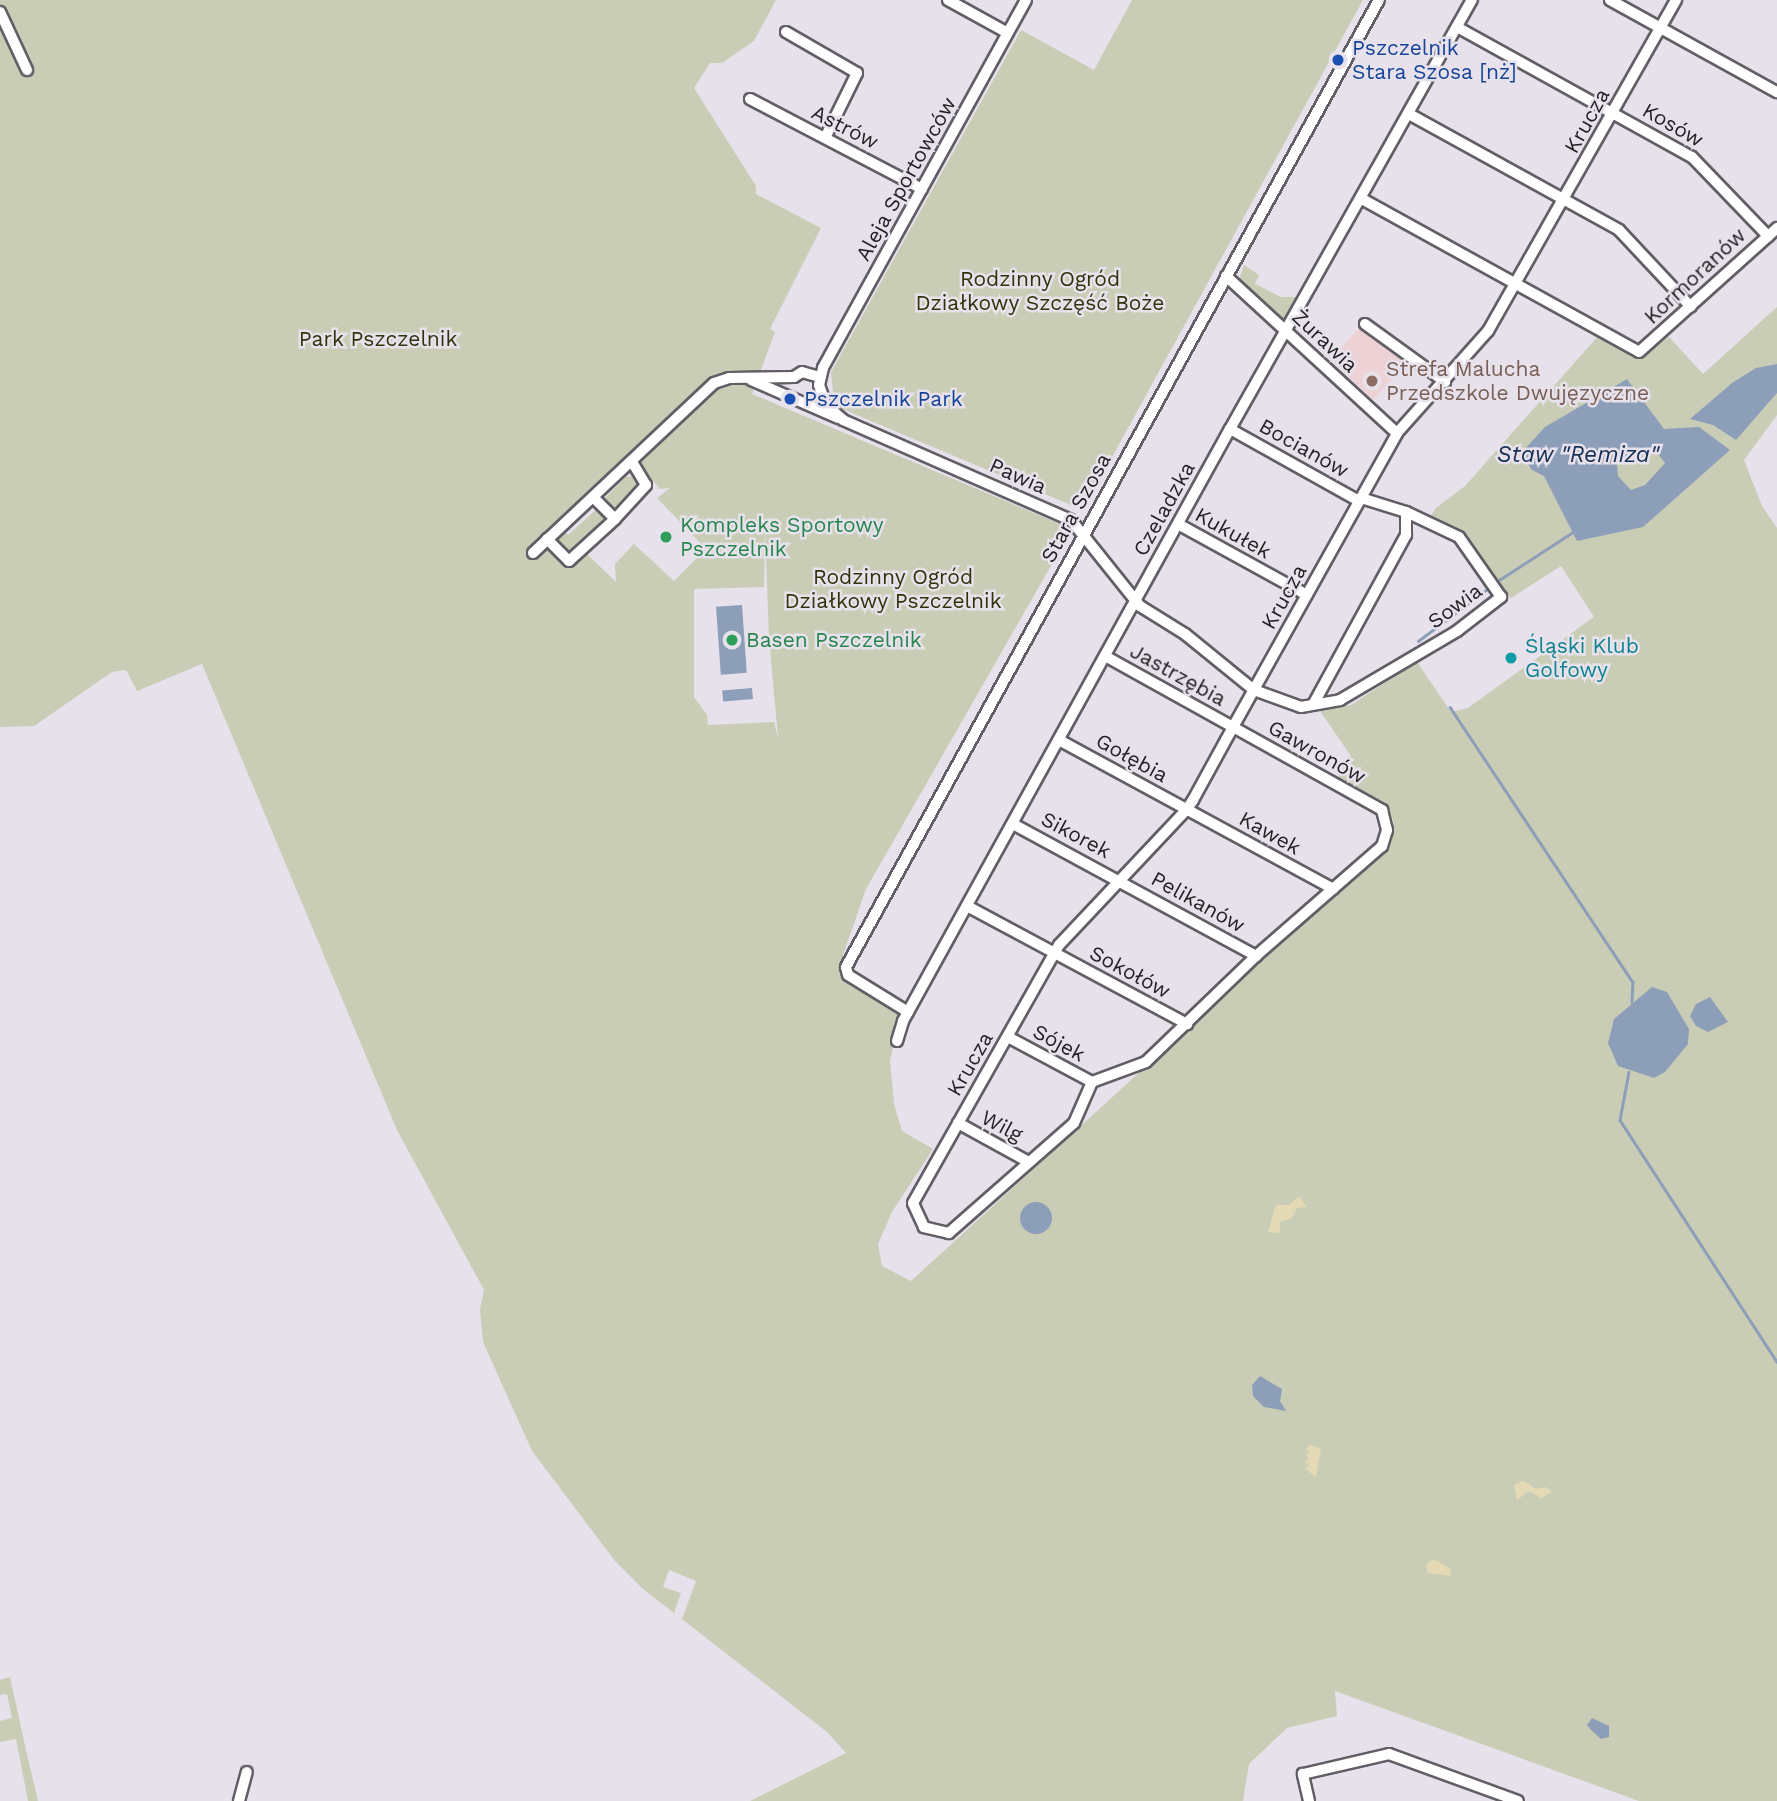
<!DOCTYPE html>
<meta charset="utf-8">
<style>
body{margin:0}
#map{position:relative;width:1777px;height:1801px;overflow:hidden;background:#e6e1ea;font-family:"Work Sans",sans-serif}
div>[style]{position:absolute}
[style*='--x']{left:calc(var(--x)*1px);top:calc(var(--y)*1px);width:calc(var(--w)*1px);rotate:calc(var(--a)*1deg)}
.education>*{inset:0;background:#ecd2d5}
.green>*{inset:0;background:#cacdb6}
.sand>*{inset:0;background:#e3dab5}
.water>*{inset:0;background:#8d9eb8;transform-origin:0 0}
.round{border-radius:50%}
.stream>*{height:2.5px;margin:-1.25px;padding:0 1.25px;transform-origin:1.25px;border-radius:1.25px;background:#8d9eb8}
.roads{filter:drop-shadow(2px 0 #635e66) drop-shadow(-2px 0 #635e66) drop-shadow(0 2px #635e66) drop-shadow(0 -2px #635e66)}
.minor>*{height:10px;margin:-5px;padding:0 5px;transform-origin:5px;border-radius:5px;background:#fff}
.dots>*{width:19px;height:19px;translate:-50% -50%;box-sizing:border-box;border:4px solid #e6e1ea;border-radius:50%}
span{translate:-50% -50%;white-space:nowrap;text-align:center;line-height:1.15;-webkit-text-stroke:5px #e6e1ea;paint-order:stroke}
.transit-label{font-size:21px;color:#164399}
.left{translate:0 -50%;text-align:left}
.street-label{font-size:21px;color:#242226}
.park-label{font-size:21px;color:#30320a}
.education-label{font-size:21px;color:#785e54}
.leisure-label{font-size:21px;color:#27864d}
.culture-label{font-size:21px;color:#0d838f}
.water-label{font-size:23px;color:#172f54;font-style:italic}
</style>
<div id="map">
<div class="education">
<i style="clip-path:polygon(1359px 328px,1408px 362px,1373px 400px,1331px 359px)"></i>
</div>
<div class="green">
<i style="clip-path:polygon(evenodd,0 0,776px 0,754px 41px,722px 63px,710px 63px,694px 88px,756px 186px,756px 194px,821px 228px,770px 329px,775px 332px,752px 394px,1072px 529px,866px 889px,844px 952px,841px 976px,901px 1011px,890px 1061px,894px 1104px,902px 1131px,933px 1149px,892px 1212px,878px 1244px,882px 1266px,911px 1281px,1385px 848px,1394px 822px,1384px 802px,1338px 777px,1351px 756px,1320px 711px,1351px 705px,1417px 662px,1451px 712px,1468px 708px,1594px 617px,1561px 566px,1511px 598px,1463px 536px,1430px 517px,1436px 508px,1465px 486px,1600px 334px,1639px 356px,1669px 337px,1703px 374px,1777px 307px,1777px 415px,1744px 460px,1762px 506px,1777px 528px,1777px 1801px,1639px 1801px,1335px 1691px,1337px 1716px,1287px 1728px,1249px 1764px,1243px 1801px,750px 1801px,846px 1753px,827px 1732px,682px 1619px,696px 1581px,669px 1570px,663px 1587px,681px 1593px,674px 1613px,642px 1588px,615px 1561px,532px 1451px,483px 1342px,480px 1309px,484px 1290px,397px 1130px,202px 664px,137px 691px,126px 670px,112px 672px,34px 726px,0 727px,0 0,633px 456px,660px 489px,670px 488px,657px 498px,706px 549px,674px 581px,634px 544px,615px 564px,616px 582px,582px 549px,608px 519px,598px 508px,568px 535px,557px 524px,633px 456px,0 0,765px 530px,769px 638px,778px 738px,774px 722px,708px 725px,707px 715px,694px 697px,694px 589px,764px 587px,765px 530px)"></i>
<i style="clip-path:polygon(1132px 0,1363px 0,1083px 510px,840px 408px,833px 393px,831px 372px,1021px 30px,1094px 70px)"></i>
<i style="clip-path:polygon(1244px 265px,1259px 275px,1255px 284px,1281px 297px,1302px 297px,1287px 321px,1282px 322px,1242px 285px,1239px 279px)"></i>
<i style="clip-path:polygon(635px 476px,640px 488px,615px 513px,604px 499px,626px 477px)"></i>
<i style="clip-path:polygon(10px 1677px,26px 1750px,38px 1801px,28px 1801px,16px 1739px,0 1742px,0 1721px,12px 1718px,7px 1694px,0 1695px,0 1680px)"></i>
</div>
<div class="sand">
<i style="clip-path:polygon(1299px 1196px,1307px 1207px,1297px 1208px,1292px 1218px,1280px 1222px,1280px 1233px,1268px 1232px,1276px 1205px,1289px 1205px)"></i>
<i style="clip-path:polygon(1310px 1445px,1321px 1449px,1316px 1477px,1304px 1468px,1310px 1466px,1304px 1462px,1309px 1459px,1305px 1454px,1310px 1453px,1306px 1449px)"></i>
<i style="clip-path:polygon(1523px 1481px,1536px 1489px,1546px 1487px,1552px 1492px,1541px 1498px,1529px 1491px,1517px 1500px,1514px 1485px)"></i>
<i style="clip-path:polygon(1433px 1559px,1450px 1568px,1451px 1576px,1428px 1573px,1426px 1565px)"></i>
</div>
<div class="water">
<i style="clip-path:polygon(1777px 364px,1777px 393px,1736px 440px,1713px 425px,1690px 419px,1732px 383px,1756px 368px)"></i>
<i style="clip-path:polygon(evenodd,1627px 379px,1664px 429px,1699px 427px,1730px 450px,1643px 527px,1577px 541px,1544px 476px,1532px 470px,1521px 453px,1545px 427px,1627px 379px,1635px 452px,1657px 453px,1665px 463px,1645px 485px,1631px 490px,1618px 476px,1617px 464px,1635px 452px)"></i>
<i style="left:742px;top:605px;width:68px;height:26px;rotate:86deg"></i>
<i style="left:752px;top:688px;width:11px;height:30px;rotate:85deg"></i>
<i style="clip-path:polygon(1652px 987px,1667px 992px,1689px 1029px,1688px 1044px,1665px 1072px,1654px 1078px,1618px 1066px,1608px 1043px,1614px 1019px)"></i>
<i style="clip-path:polygon(1710px 997px,1728px 1022px,1708px 1032px,1696px 1026px,1690px 1016px,1696px 1004px)"></i>
<i class="round" style="left:1020px;top:1202px;width:32px;height:32px"></i>
<i style="clip-path:polygon(1260px 1376px,1282px 1389px,1280px 1401px,1286px 1411px,1264px 1407px,1253px 1396px,1252px 1385px)"></i>
<i style="clip-path:polygon(1592px 1718px,1609px 1726px,1609px 1737px,1601px 1739px,1591px 1730px,1587px 1725px)"></i>
</div>
<div class="stream">
<i style="--x:1499;--y:580;--w:88;--a:-33"></i>
<i style="--x:1418;--y:641;--w:85;--a:-36.9"></i>
<i style="--x:1450;--y:707;--w:330;--a:56.4"></i>
<i style="--x:1633;--y:982;--w:20;--a:93"></i>
<i style="--x:1629;--y:1072;--w:49;--a:100.6"></i>
<i style="--x:1620;--y:1120;--w:288;--a:57"></i>
</div>
<div class="roads">
<div class="minor">
<i style="--x:948;--y:0;--w:68;--a:28.8"></i>
<i style="--x:1026;--y:0;--w:420;--a:118.9"></i>
<i style="--x:823;--y:368;--w:17;--a:103"></i>
<i style="--x:819;--y:385;--w:21;--a:71"></i>
<i style="--x:826;--y:405;--w:23;--a:41"></i>
<i style="--x:843;--y:420;--w:249;--a:23.7"></i>
<i style="--x:1071;--y:520;--w:110;--a:51.3"></i>
<i style="--x:1140;--y:606;--w:53;--a:31.9"></i>
<i style="--x:1185;--y:634;--w:89;--a:39.1"></i>
<i style="--x:1254;--y:690;--w:50;--a:19.9"></i>
<i style="--x:1301;--y:707;--w:40;--a:-10"></i>
<i style="--x:1340;--y:700;--w:136;--a:-30.5"></i>
<i style="--x:1457;--y:631;--w:56;--a:-37.7"></i>
<i style="--x:1501;--y:597;--w:73;--a:-125"></i>
<i style="--x:1459;--y:537;--w:59;--a:-154.7"></i>
<i style="--x:1610;--y:0;--w:191;--a:28.9"></i>
<i style="--x:0;--y:12;--w:64;--a:65"></i>
<i style="--x:1457;--y:27;--w:269;--a:29"></i>
<i style="--x:1692;--y:157;--w:110;--a:46.1"></i>
<i style="--x:786;--y:32;--w:82;--a:30"></i>
<i style="--x:857;--y:73;--w:70;--a:116.2"></i>
<i style="--x:750;--y:99;--w:194;--a:27.6"></i>
<i style="--x:1409;--y:114;--w:240;--a:28.9"></i>
<i style="--x:1619;--y:230;--w:105;--a:46.9"></i>
<i style="--x:1362;--y:199;--w:316;--a:28.9"></i>
<i style="--x:1639;--y:352;--w:186;--a:-41.9"></i>
<i style="--x:1226;--y:276;--w:232;--a:42.6"></i>
<i style="--x:1365;--y:324;--w:99;--a:35.9"></i>
<i style="--x:751;--y:380;--w:95;--a:23.6"></i>
<i style="--x:1230;--y:429;--w:148;--a:29.2"></i>
<i style="--x:595;--y:499;--w:28;--a:45"></i>
<i style="--x:615;--y:519;--w:46;--a:-47.6"></i>
<i style="--x:646;--y:485;--w:26;--a:-121"></i>
<i style="--x:1178;--y:524;--w:147;--a:28.8"></i>
<i style="--x:547;--y:539;--w:31;--a:45"></i>
<i style="--x:569;--y:561;--w:62;--a:-42.4"></i>
<i style="--x:533;--y:553;--w:248;--a:-43.2"></i>
<i style="--x:714;--y:383;--w:16;--a:-18"></i>
<i style="--x:729;--y:378;--w:65;--a:-0.9"></i>
<i style="--x:794;--y:377;--w:9;--a:-32"></i>
<i style="--x:802;--y:372;--w:19;--a:16"></i>
<i style="--x:1105;--y:656;--w:146;--a:29"></i>
<i style="--x:1233;--y:727;--w:171;--a:29.1"></i>
<i style="--x:1382;--y:810;--w:21;--a:76"></i>
<i style="--x:1387;--y:830;--w:17;--a:107"></i>
<i style="--x:1382;--y:846;--w:167;--a:138.9"></i>
<i style="--x:1256;--y:956;--w:153;--a:136.1"></i>
<i style="--x:1146;--y:1062;--w:58;--a:159.7"></i>
<i style="--x:1092;--y:1082;--w:45;--a:113.7"></i>
<i style="--x:1074;--y:1123;--w:167;--a:138.7"></i>
<i style="--x:949;--y:1233;--w:26;--a:-167"></i>
<i style="--x:924;--y:1227;--w:26;--a:-115"></i>
<i style="--x:913;--y:1203;--w:296;--a:-60.5"></i>
<i style="--x:1059;--y:945;--w:187;--a:-46.7"></i>
<i style="--x:1187;--y:809;--w:11;--a:-56"></i>
<i style="--x:1193;--y:800;--w:83;--a:-61.3"></i>
<i style="--x:1233;--y:727;--w:337;--a:-60.8"></i>
<i style="--x:1397;--y:433;--w:137;--a:-48.3"></i>
<i style="--x:1488;--y:331;--w:381;--a:-60.4"></i>
<i style="--x:1314;--y:703;--w:192;--a:-61.3"></i>
<i style="--x:1406;--y:535;--w:23;--a:-90"></i>
<i style="--x:1406;--y:512;--w:47;--a:-162.7"></i>
<i style="--x:1059;--y:740;--w:312;--a:28.5"></i>
<i style="--x:1013;--y:824;--w:277;--a:28.5"></i>
<i style="--x:967;--y:906;--w:250;--a:28.2"></i>
<i style="--x:908;--y:1012;--w:70;--a:-148.3"></i>
<i style="--x:848;--y:975;--w:8;--a:-104"></i>
<i style="--x:846;--y:967;--w:1104;--a:-61.14"></i>
<i style="--x:1008;--y:1037;--w:95;--a:28.2"></i>
<i style="--x:897;--y:1041;--w:21;--a:-73"></i>
<i style="--x:903;--y:1021;--w:676;--a:-61.09"></i>
<i style="--x:1230;--y:429;--w:493;--a:-60.6"></i>
<i style="--x:958;--y:1123;--w:81;--a:28.8"></i>
<i style="--x:239;--y:1801;--w:30;--a:-75"></i>
<i style="--x:1309;--y:1801;--w:28;--a:-103"></i>
<i style="--x:1303;--y:1774;--w:88;--a:-13.1"></i>
<i style="--x:1389;--y:1754;--w:137;--a:20"></i>
</div>
</div>
<div class="dots">
<i style="left:1338px;top:60px;background:#1a4fb4"></i>
<i style="left:1372px;top:381px;background:#8d6e63"></i>
<i style="left:790px;top:399px;background:#1a4fb4"></i>
<i style="left:666px;top:537px;background:#2e9e5b"></i>
<i style="left:732px;top:640px;background:#2e9e5b"></i>
<i style="left:1511px;top:658px;background:#0f9aa8"></i>
</div>
<div class="transit-label">
<span class="left" style="left:1352px;top:60px">Pszczelnik<br>Stara Szosa [nż]</span>
<span class="left" style="left:804px;top:399px">Pszczelnik Park</span>
</div>
<div class="street-label">
<span style="left:1587px;top:121px;rotate:-61deg">Krucza</span>
<span style="left:1673px;top:125px;rotate:30deg">Kosów</span>
<span style="left:845px;top:127px;rotate:27deg">Astrów</span>
<span style="left:906px;top:179px;rotate:-61deg">Aleja Sportowców</span>
<span style="left:1695px;top:276px;rotate:-43deg">Kormoranów</span>
<span style="left:1325px;top:341px;rotate:43deg">Żurawia</span>
<span style="left:1304px;top:448px;rotate:29deg">Bocianów</span>
<span style="left:1018px;top:476px;rotate:24deg">Pawia</span>
<span style="left:1076px;top:508px;rotate:-61deg">Stara Szosa</span>
<span style="left:1164px;top:509px;rotate:-61deg">Czeladzka</span>
<span style="left:1233px;top:533px;rotate:29deg">Kukułek</span>
<span style="left:1284px;top:597px;rotate:-61deg">Krucza</span>
<span style="left:1455px;top:606px;rotate:-36deg">Sowia</span>
<span style="left:1178px;top:675px;rotate:29deg">Jastrzębia</span>
<span style="left:1317px;top:752px;rotate:29deg">Gawronów</span>
<span style="left:1132px;top:758px;rotate:29deg">Gołębia</span>
<span style="left:1270px;top:833px;rotate:29deg">Kawek</span>
<span style="left:1076px;top:835px;rotate:28deg">Sikorek</span>
<span style="left:1198px;top:902px;rotate:29deg">Pelikanów</span>
<span style="left:1130px;top:972px;rotate:28deg">Sokołów</span>
<span style="left:1059px;top:1043px;rotate:28deg">Sójek</span>
<span style="left:970px;top:1064px;rotate:-60deg">Krucza</span>
<span style="left:1002px;top:1126px;rotate:28deg">Wilg</span>
</div>
<div class="park-label">
<span style="left:1040px;top:291px">Rodzinny Ogród<br>Działkowy Szczęść Boże</span>
<span style="left:378px;top:339px">Park Pszczelnik</span>
<span style="left:893px;top:589px">Rodzinny Ogród<br>Działkowy Pszczelnik</span>
</div>
<div class="education-label">
<span class="left" style="left:1386px;top:381px">Strefa Malucha<br>Przedszkole Dwujęzyczne</span>
</div>
<div class="leisure-label">
<span class="left" style="left:680px;top:537px">Kompleks Sportowy<br>Pszczelnik</span>
<span class="left" style="left:746px;top:640px">Basen Pszczelnik</span>
</div>
<div class="culture-label">
<span class="left" style="left:1525px;top:658px">Śląski Klub<br>Golfowy</span>
</div>
<div class="water-label">
<span style="left:1578px;top:455px">Staw "Remiza"</span>
</div>
</div>
